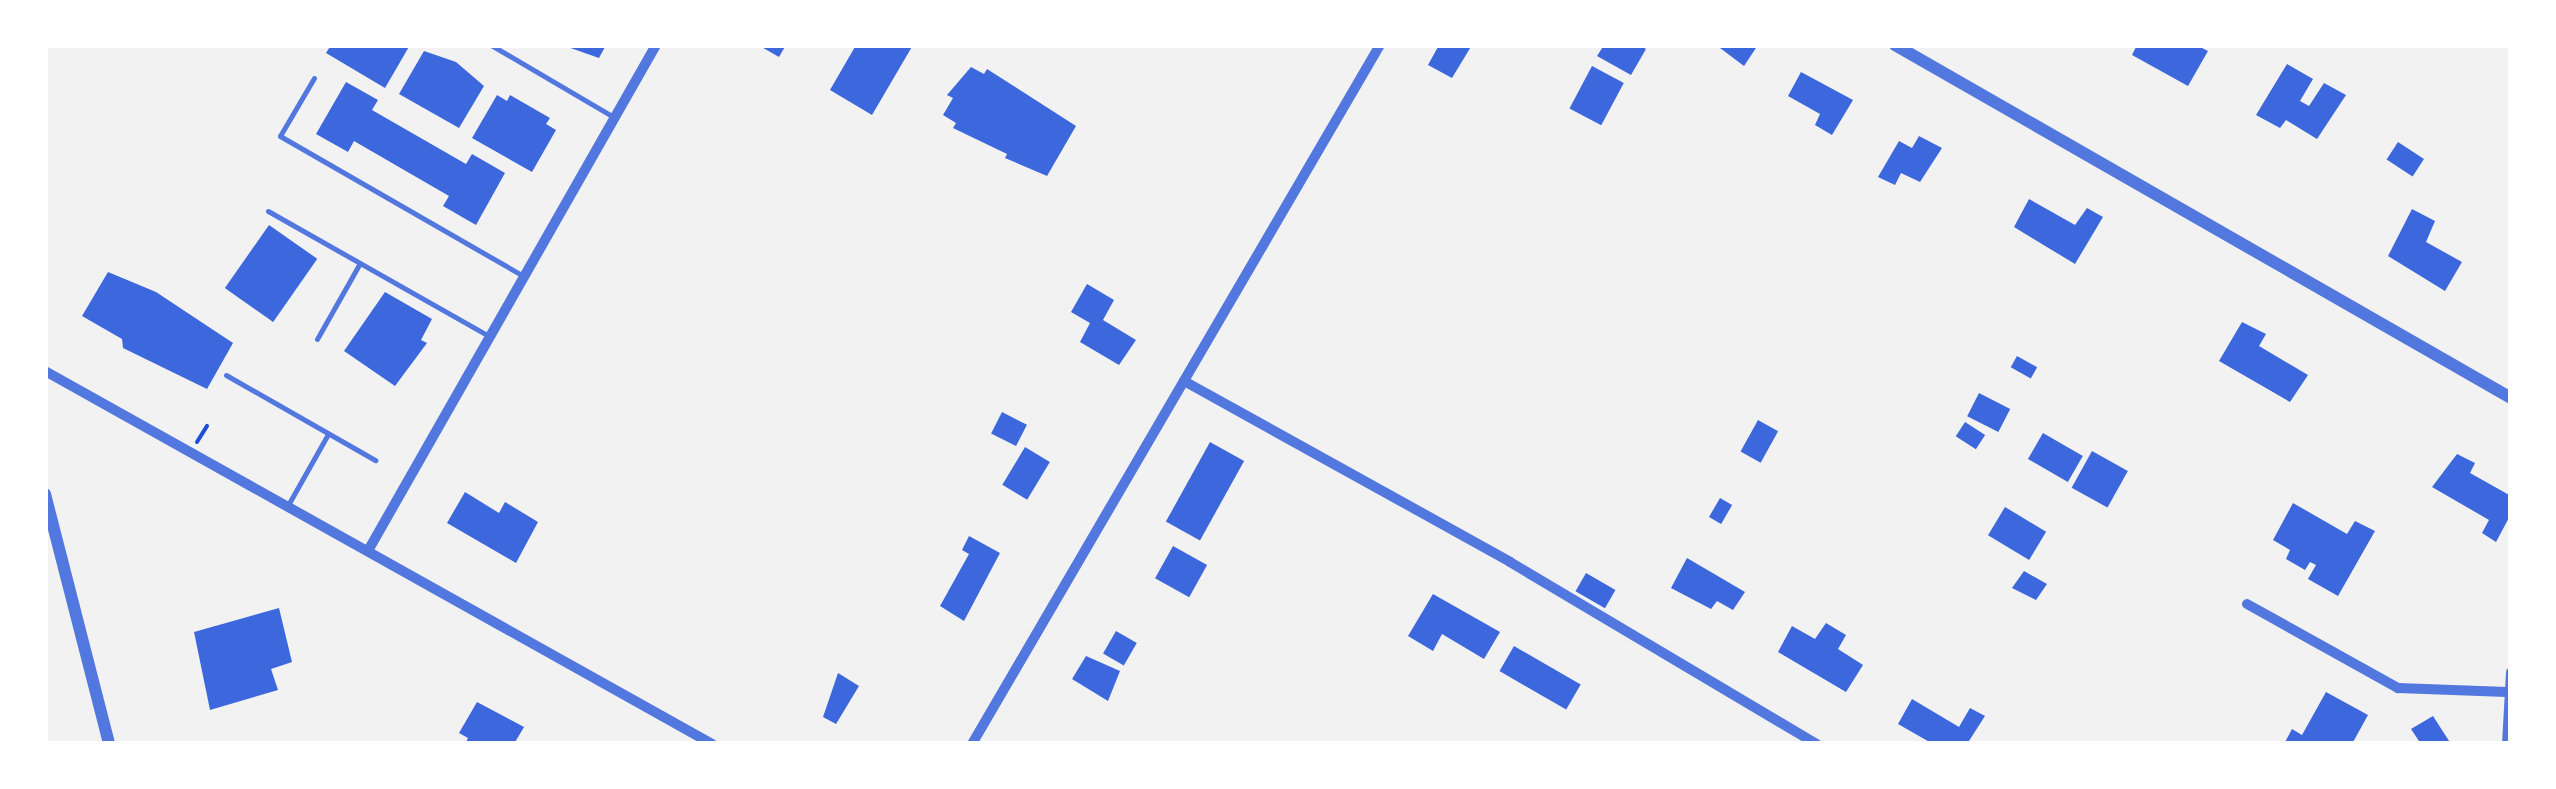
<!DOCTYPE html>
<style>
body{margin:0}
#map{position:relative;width:2556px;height:789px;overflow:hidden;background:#f2f2f2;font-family:Helvetica,sans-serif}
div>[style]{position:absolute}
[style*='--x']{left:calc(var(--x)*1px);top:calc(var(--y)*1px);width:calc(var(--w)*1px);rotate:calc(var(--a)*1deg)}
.building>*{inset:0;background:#3d67dc;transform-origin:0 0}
.path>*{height:4px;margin:-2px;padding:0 2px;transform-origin:2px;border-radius:2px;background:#1d4ed8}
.service>*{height:5px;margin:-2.5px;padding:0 2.5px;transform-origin:2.5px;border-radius:2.5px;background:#5277de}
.minor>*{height:10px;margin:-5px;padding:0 5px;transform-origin:5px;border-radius:5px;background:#5277de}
.tertiary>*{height:12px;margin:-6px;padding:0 6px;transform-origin:6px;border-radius:6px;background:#5277de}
span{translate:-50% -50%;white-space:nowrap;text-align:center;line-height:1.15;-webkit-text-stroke:10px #fff;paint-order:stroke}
.frame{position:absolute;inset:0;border:48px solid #fff;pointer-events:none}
</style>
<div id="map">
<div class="building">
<i style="clip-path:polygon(331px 45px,410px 45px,385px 88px,326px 53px)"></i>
<i style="clip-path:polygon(562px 45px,606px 45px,599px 58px)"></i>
<i style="clip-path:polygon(758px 45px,786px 45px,779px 57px)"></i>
<i style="clip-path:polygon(856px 45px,913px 45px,872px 115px,830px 90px)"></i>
<i style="clip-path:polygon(1439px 45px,1472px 45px,1452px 78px,1428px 65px)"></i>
<i style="clip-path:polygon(1604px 45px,1639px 45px,1646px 49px,1631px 75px,1597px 56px)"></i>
<i style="clip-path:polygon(1716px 45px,1758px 45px,1744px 66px)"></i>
<i style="clip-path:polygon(2137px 45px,2196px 45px,2208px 51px,2188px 86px,2132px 55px)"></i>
<i style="clip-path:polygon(424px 51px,456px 62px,484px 86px,459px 128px,399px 94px)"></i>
<i style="clip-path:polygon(2287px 64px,2313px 79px,2300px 101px,2309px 106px,2324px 83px,2346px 95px,2317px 139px,2286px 120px,2280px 128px,2256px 115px)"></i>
<i style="left:1592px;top:66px;width:36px;height:48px;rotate:28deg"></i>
<i style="clip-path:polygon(971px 67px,984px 74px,987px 69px,1076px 126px,1047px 176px,1005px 158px,1007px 154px,953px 128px,956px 123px,943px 115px,953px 98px,947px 95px)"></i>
<i style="clip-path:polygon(1801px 72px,1853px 100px,1832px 135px,1815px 125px,1820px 114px,1788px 96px)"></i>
<i style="clip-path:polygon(346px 82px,378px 100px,372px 110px,466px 164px,472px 154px,505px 173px,476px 225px,443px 206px,449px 196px,354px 141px,348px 152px,316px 134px)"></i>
<i style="clip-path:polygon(497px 95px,507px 101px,510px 95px,550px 118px,546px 124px,556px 130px,532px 172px,472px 138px)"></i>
<i style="clip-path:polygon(1919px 136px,1942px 148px,1920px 182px,1901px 173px,1895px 185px,1878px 177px,1899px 141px,1912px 148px)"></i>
<i style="left:2398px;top:142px;width:31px;height:21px;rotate:33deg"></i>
<i style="clip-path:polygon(2029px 199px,2075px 225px,2087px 208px,2103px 217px,2075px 264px,2014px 227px)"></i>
<i style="clip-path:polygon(2412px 209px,2435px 221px,2426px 242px,2462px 262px,2445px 291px,2388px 256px)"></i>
<i style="left:269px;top:225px;width:59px;height:77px;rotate:35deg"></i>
<i style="clip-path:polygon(108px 272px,156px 292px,233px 343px,207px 389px,123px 348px,122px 339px,82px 316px)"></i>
<i style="clip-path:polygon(1087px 284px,1114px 300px,1103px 320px,1136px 340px,1119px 365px,1080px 342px,1090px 323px,1071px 312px)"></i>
<i style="clip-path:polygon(385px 292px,432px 319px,421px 340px,427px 343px,395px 386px,344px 351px)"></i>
<i style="clip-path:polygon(2242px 322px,2266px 334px,2259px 346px,2308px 375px,2290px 402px,2219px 361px)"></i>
<i style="left:2017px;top:356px;width:23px;height:13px;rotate:29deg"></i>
<i style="left:1979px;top:393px;width:35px;height:26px;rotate:27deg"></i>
<i style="left:1002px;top:412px;width:28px;height:24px;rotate:27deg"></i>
<i style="left:1758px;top:420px;width:23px;height:36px;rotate:29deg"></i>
<i style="left:1965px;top:422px;width:24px;height:17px;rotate:33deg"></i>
<i style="left:2043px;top:433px;width:46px;height:30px;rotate:30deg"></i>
<i style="left:1210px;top:442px;width:39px;height:91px;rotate:29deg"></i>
<i style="left:1025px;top:447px;width:29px;height:44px;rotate:31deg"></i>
<i style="left:2092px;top:451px;width:41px;height:42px;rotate:29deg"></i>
<i style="clip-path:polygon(2457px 454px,2475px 463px,2470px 473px,2511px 496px,2511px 514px,2496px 542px,2482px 533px,2489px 520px,2432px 487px)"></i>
<i style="clip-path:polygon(465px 492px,499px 513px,505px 502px,538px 522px,516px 563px,447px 523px)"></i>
<i style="left:1720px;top:498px;width:14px;height:22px;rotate:30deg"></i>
<i style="clip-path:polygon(2293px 503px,2347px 534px,2355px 521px,2375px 531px,2338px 596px,2308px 579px,2316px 565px,2310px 562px,2305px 570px,2286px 559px,2290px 550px,2273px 540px)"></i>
<i style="left:2005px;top:507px;width:48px;height:33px;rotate:31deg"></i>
<i style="clip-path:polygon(969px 536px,1000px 553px,964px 621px,940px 606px,969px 554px,962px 550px)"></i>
<i style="left:1173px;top:546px;width:39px;height:37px;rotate:29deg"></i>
<i style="clip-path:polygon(1687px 558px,1745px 592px,1733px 610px,1717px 601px,1711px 609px,1671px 588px)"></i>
<i style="clip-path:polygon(2024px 571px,2047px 584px,2036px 600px,2012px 588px)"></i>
<i style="left:1586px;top:573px;width:34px;height:21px;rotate:30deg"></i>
<i style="clip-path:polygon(1433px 594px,1500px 632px,1484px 659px,1442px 634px,1433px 651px,1408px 636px)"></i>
<i style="clip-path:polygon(279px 608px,292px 662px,271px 669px,278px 690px,210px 710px,194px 632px)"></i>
<i style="clip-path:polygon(1826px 623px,1846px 635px,1838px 649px,1863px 665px,1846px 692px,1778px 652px,1792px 626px,1815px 639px)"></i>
<i style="left:1116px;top:631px;width:24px;height:26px;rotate:30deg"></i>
<i style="left:1514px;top:646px;width:77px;height:29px;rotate:30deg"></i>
<i style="clip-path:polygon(1086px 656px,1120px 671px,1108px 701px,1072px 679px)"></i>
<i style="clip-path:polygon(838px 673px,859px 686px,836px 724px,823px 717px)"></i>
<i style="clip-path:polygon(2326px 692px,2368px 715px,2352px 744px,2284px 744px,2292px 729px,2302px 735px)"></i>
<i style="clip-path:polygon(1912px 699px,1959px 727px,1970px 708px,1985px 716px,1967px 744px,1933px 744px,1898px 724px)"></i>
<i style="clip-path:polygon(477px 702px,524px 727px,514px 744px,465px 744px,468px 738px,459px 733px)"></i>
<i style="clip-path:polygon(2433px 716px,2451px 744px,2421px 744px,2411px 729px)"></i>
</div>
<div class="path">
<i style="--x:197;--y:442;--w:19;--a:-58"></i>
</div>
<div class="service">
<i style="--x:491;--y:45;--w:140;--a:30.4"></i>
<i style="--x:314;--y:78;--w:67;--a:120.4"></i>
<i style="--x:280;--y:136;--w:280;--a:29.9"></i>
<i style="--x:268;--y:211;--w:254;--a:29.5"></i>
<i style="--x:317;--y:339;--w:87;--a:-60.5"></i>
<i style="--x:226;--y:375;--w:172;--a:29.7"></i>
<i style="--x:288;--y:505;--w:81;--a:-60.6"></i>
</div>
<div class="minor">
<i style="--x:45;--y:371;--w:764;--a:29.21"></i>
<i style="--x:1184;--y:381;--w:373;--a:29"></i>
<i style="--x:1510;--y:562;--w:357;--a:30.7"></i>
<i style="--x:369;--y:549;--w:580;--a:-60.34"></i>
<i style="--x:2247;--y:604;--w:173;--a:29.1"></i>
<i style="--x:2398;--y:688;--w:109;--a:2.1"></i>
<i style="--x:972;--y:744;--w:809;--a:-59.73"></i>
<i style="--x:2507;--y:744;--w:72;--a:-86.8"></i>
</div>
<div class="tertiary">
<i style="--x:1895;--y:45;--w:710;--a:29.81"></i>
<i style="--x:45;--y:494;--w:258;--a:75.6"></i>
</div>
<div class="frame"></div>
</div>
